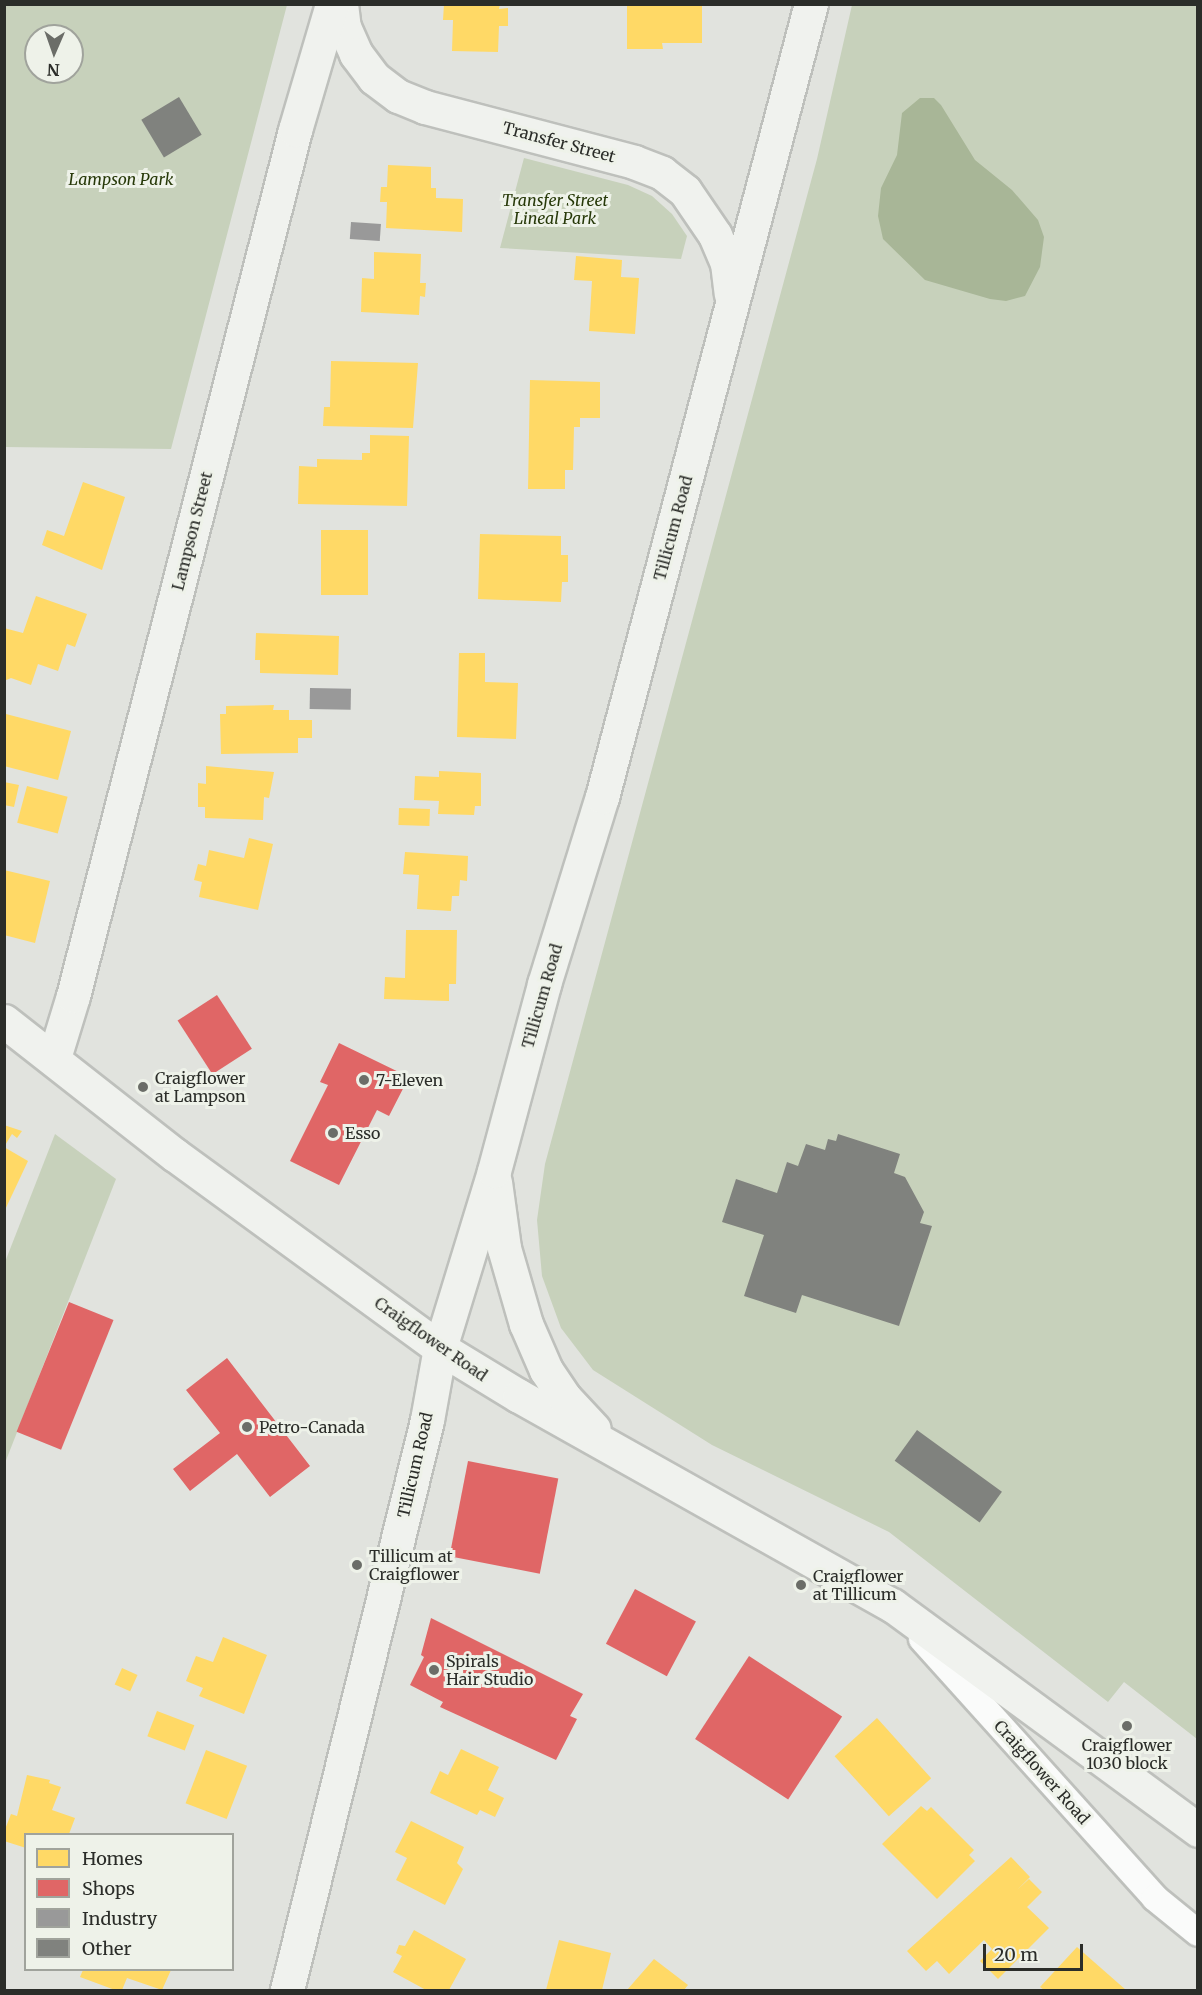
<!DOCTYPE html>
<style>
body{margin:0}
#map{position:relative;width:1202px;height:1995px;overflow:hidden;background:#e1e3de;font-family:Merriweather,serif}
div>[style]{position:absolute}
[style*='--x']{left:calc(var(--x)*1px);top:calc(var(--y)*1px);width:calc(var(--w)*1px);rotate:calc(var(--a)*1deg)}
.green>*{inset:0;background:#c7d1bb}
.water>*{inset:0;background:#a8b697}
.homes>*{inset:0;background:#ffd966;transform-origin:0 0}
.shops>*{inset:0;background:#e06666;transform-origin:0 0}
.industry>*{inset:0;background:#999;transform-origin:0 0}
.building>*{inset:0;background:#80827e;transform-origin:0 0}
.roads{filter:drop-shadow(2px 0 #bec0bc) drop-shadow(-2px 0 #bec0bc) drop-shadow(0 2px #bec0bc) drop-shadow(0 -2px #bec0bc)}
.street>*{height:26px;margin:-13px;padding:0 13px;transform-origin:13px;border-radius:13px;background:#fafbfa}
.secondary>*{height:33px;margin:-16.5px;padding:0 16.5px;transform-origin:16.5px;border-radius:16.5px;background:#f0f2ee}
.dots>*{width:16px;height:16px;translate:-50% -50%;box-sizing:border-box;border:3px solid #eef2e9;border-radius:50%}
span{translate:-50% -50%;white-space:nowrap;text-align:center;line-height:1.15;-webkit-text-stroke:6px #eef2e9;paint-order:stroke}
.street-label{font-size:16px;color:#2b2d29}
.park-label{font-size:16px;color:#273909;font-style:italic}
.poi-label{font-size:16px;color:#2b2d29}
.left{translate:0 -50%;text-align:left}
.frame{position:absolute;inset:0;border:6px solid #2b2d29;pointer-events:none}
.legend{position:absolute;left:24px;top:1833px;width:210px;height:138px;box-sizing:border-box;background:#eef2e9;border:2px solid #a0a39c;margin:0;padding:8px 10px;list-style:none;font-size:18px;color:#2b2d29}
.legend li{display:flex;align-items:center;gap:12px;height:30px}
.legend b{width:30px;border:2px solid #a0a39c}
.north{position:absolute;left:24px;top:24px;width:60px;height:60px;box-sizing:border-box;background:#eef2e9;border:2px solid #a0a39c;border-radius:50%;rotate:182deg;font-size:16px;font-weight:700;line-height:24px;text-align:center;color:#2b2d29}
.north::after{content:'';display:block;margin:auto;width:21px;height:27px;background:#6b6d68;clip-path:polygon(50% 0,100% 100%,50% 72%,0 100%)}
.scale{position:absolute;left:983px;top:1944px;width:100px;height:27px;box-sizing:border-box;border:3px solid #2b2d29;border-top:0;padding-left:8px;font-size:18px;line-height:21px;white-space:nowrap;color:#2b2d29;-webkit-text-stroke:4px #eef2e9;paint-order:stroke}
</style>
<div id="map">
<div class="green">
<i style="clip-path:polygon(evenodd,5px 5px,287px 5px,171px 449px,5px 447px,5px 5px,36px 36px,72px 36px,72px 72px,36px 72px,36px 36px)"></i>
<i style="clip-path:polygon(852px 5px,1197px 5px,1197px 1739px,1124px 1682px,1108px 1702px,889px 1532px,712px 1445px,593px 1370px,561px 1328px,542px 1276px,537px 1220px,545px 1164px,817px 159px)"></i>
<i style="clip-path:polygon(524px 158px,628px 185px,652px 196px,672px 214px,687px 236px,681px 259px,500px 248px)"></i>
<i style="clip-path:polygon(55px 1134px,116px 1179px,5px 1463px,5px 1262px)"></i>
</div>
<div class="water">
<i style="clip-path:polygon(920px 98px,934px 98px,941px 105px,975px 160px,1012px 190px,1038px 220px,1044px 237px,1040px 267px,1025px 296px,1006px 301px,990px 299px,925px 280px,883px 239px,878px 216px,881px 188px,897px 155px,902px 113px)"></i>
</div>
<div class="homes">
<i style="clip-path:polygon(444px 4px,500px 4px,499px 9px,508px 8px,508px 26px,499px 26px,498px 52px,452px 51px,453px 20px,443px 20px)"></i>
<i style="clip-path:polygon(627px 4px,702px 4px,702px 43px,662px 43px,663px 49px,627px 49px)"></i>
<i style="clip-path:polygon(388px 165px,431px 167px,431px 188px,436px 188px,436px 198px,463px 199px,462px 232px,386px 228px,387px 202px,380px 202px,381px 187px,387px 187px)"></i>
<i style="clip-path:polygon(374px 252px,421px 254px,420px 283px,426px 283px,425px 297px,420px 296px,419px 315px,361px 312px,362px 278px,374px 279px)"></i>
<i style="clip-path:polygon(576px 256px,622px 260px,621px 277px,639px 278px,635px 334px,589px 331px,592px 281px,574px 280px)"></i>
<i style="clip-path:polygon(331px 361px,418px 363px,413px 428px,323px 426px,324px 407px,330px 407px)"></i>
<i style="clip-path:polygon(530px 380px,600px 382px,600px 418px,580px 418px,580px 427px,574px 427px,573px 470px,565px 470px,565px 489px,528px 489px)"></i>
<i style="clip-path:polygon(370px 435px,409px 436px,407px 506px,298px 504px,299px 466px,317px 467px,317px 459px,362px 460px,362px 453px,370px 453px)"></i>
<i style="clip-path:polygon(83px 482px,125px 497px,102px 570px,42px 545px,47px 530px,64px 536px)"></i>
<i style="left:321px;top:530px;width:47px;height:65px"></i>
<i style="clip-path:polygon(480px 534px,561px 536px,561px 555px,568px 555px,568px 582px,562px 582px,561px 602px,478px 599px)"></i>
<i style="clip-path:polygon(36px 596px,87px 614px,75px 647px,67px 644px,58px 671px,38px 664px,31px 685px,11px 678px,4px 681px,4px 628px,23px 633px)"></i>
<i style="clip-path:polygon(256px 633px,339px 636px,338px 675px,260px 673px,260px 660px,255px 660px)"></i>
<i style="clip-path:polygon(459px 653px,485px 653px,485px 682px,518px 683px,516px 739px,457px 737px)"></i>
<i style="clip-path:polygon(274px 705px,273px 710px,289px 710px,289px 720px,312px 720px,312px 738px,298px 738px,298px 753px,221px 754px,220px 714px,226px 714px,226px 706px)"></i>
<i style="clip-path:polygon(6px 714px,71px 731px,58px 780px,4px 766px)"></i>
<i style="clip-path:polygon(206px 766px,274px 772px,269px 798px,264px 797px,263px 820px,205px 818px,205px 807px,198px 807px,198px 783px,206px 784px)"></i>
<i style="clip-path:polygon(439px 771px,481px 773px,481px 806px,475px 806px,474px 815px,438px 814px,439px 801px,414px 800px,415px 776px,439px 777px)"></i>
<i style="clip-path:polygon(4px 782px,19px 785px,14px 807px,4px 805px)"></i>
<i style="left:27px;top:786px;width:42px;height:38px;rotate:15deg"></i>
<i style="left:399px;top:808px;width:31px;height:17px;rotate:2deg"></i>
<i style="clip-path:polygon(249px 838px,273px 844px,258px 910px,199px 897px,202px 882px,194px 880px,198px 864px,206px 866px,209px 850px,244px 858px)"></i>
<i style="clip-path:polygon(405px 852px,468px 856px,467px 881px,460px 880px,459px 896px,452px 896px,451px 911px,417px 909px,419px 875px,403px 874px)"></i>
<i style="clip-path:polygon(4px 870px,50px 881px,35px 943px,4px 935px)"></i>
<i style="clip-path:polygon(406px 930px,457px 930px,456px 984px,449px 984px,449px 1001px,384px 999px,385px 977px,405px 978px)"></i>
<i style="clip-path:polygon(4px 1125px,22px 1131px,17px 1138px,12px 1134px,4px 1147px)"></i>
<i style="clip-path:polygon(4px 1147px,28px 1161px,4px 1212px)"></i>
<i style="clip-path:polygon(223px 1637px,267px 1655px,244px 1714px,199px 1696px,203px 1688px,186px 1681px,196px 1656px,213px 1662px)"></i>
<i style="left:122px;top:1668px;width:17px;height:18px;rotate:24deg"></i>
<i style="left:157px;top:1711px;width:40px;height:27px;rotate:21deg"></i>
<i style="left:877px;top:1718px;width:81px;height:57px;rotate:48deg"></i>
<i style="clip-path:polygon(461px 1749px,499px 1767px,488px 1790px,504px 1798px,495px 1817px,480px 1810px,477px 1815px,430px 1793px,440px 1771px,448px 1775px)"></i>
<i style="left:206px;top:1750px;width:44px;height:57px;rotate:21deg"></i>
<i style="clip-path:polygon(27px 1775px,50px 1780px,49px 1783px,61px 1787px,52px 1810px,75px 1818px,69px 1834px,26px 1834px,26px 1848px,4px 1841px,4px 1832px,11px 1814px,17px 1816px)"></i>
<i style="clip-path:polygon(921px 1806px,927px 1811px,931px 1807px,974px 1850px,969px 1855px,975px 1861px,937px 1899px,882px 1844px)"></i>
<i style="clip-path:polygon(411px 1821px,464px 1847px,457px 1863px,463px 1869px,445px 1905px,396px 1880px,407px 1858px,395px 1852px)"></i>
<i style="clip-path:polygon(1011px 1857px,1030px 1877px,1017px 1890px,1029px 1879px,1042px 1892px,1027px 1907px,1049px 1928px,998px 1979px,980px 1961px,992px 1949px,984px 1940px,949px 1974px,937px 1961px,926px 1971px,907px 1951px)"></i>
<i style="clip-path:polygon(414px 1930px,466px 1959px,449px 1990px,426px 1990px,393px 1972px,402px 1956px,396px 1953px,399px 1945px,405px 1946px)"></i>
<i style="clip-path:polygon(559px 1940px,611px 1953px,602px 1990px,546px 1990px)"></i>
<i style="clip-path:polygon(1077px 1947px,1126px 1990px,1044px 1990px,1040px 1987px)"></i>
<i style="clip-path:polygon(654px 1959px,688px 1985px,684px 1990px,627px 1990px)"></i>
<i style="clip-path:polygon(83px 1970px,171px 1970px,162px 1990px,127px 1978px,122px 1990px,115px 1990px,80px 1977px)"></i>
</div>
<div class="shops">
<i style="left:217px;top:995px;width:64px;height:47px;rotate:57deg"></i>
<i style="clip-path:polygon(339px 1043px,409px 1077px,389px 1116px,377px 1110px,339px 1185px,290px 1161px,328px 1085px,320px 1082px)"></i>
<i style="left:69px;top:1302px;width:48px;height:140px;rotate:22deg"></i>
<i style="clip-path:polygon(227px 1358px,310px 1466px,270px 1497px,237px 1454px,190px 1491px,173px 1469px,220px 1433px,186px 1390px)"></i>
<i style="left:468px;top:1461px;width:92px;height:97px;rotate:11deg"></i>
<i style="left:635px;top:1589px;width:69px;height:62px;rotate:28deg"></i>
<i style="clip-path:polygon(431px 1618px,583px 1694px,570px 1716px,577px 1719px,556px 1760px,440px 1707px,443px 1702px,410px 1685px,424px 1657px,421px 1655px)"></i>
<i style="left:749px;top:1656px;width:111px;height:99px;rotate:33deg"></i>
</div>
<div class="industry">
<i style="left:351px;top:222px;width:30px;height:17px;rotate:4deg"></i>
<i style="left:310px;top:688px;width:41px;height:21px;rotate:1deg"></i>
</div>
<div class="building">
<i style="left:179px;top:97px;width:44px;height:44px;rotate:59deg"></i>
<i style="clip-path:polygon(838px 1134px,900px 1154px,894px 1173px,905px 1177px,924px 1212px,920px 1223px,932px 1226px,899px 1326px,802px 1295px,796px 1313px,744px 1296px,764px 1235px,722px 1222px,736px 1179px,777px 1193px,787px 1162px,798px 1166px,806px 1144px,825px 1150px,828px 1139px,836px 1141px)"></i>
<i style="left:917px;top:1430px;width:105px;height:38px;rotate:36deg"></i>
</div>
<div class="roads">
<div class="street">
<i style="--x:922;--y:1639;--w:348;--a:48"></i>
<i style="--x:1155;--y:1898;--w:55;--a:39.1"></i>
</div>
<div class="secondary">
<i style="--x:341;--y:4;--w:23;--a:83"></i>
<i style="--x:344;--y:27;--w:30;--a:66"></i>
<i style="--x:356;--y:54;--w:30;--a:53"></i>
<i style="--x:374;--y:78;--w:30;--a:37"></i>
<i style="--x:398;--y:96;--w:29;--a:22"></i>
<i style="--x:425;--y:107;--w:216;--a:14.7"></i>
<i style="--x:634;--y:162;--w:30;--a:21"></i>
<i style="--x:662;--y:173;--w:29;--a:38"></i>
<i style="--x:685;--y:191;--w:53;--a:55.7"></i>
<i style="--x:715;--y:235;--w:30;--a:67"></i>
<i style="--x:727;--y:263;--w:31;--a:83"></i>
<i style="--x:4;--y:1021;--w:217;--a:38.1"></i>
<i style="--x:175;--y:1155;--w:328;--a:36.1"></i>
<i style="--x:440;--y:1348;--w:92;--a:31.3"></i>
<i style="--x:519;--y:1396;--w:428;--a:29.3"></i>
<i style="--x:892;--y:1605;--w:380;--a:36.3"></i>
<i style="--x:54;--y:1058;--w:65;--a:-73"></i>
<i style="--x:73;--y:996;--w:894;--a:-75.62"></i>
<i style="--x:295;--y:130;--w:131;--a:-73.6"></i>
<i style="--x:495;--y:1182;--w:67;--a:82.2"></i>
<i style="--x:504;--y:1248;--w:79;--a:73.9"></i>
<i style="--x:526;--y:1324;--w:50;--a:66.5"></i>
<i style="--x:546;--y:1370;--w:34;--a:56"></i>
<i style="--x:565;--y:1398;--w:42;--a:46.9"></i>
<i style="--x:287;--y:1990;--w:587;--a:-76.2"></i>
<i style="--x:427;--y:1420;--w:73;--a:-79.8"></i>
<i style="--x:440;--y:1348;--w:185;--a:-73"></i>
<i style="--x:494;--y:1171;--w:194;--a:-75"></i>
<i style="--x:544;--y:984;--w:196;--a:-72.8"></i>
<i style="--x:602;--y:797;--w:820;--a:-75.24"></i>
</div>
</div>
<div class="dots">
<i style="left:364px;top:1080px;background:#6b6d68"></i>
<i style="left:143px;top:1087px;background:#6b6d68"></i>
<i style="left:333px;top:1133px;background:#6b6d68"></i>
<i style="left:247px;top:1427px;background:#6b6d68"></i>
<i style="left:357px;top:1565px;background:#6b6d68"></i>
<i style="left:801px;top:1585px;background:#6b6d68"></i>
<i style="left:434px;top:1670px;background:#6b6d68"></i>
<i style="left:1127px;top:1726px;background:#6b6d68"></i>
</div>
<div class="street-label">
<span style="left:559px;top:142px;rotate:15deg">Transfer Street</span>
<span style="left:673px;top:528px;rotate:-75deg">Tillicum Road</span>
<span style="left:192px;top:531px;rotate:-76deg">Lampson Street</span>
<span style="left:542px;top:996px;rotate:-74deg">Tillicum Road</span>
<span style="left:431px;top:1339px;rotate:35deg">Craigflower Road</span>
<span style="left:415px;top:1465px;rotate:-77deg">Tillicum Road</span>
<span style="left:1042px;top:1772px;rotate:48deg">Craigflower Road</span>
</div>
<div class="park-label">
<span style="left:121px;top:179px">Lampson Park</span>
<span style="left:555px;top:209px">Transfer Street<br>Lineal Park</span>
</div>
<div class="poi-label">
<span class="left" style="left:155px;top:1087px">Craigflower<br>at Lampson</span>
<span class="left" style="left:376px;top:1080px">7-Eleven</span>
<span class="left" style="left:345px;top:1133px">Esso</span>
<span class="left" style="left:259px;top:1427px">Petro-Canada</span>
<span class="left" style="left:369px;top:1565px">Tillicum at<br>Craigflower</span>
<span class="left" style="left:813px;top:1585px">Craigflower<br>at Tillicum</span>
<span class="left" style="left:446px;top:1670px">Spirals<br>Hair Studio</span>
<span style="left:1127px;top:1754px">Craigflower<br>1030 block</span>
</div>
<div class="frame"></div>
<ul class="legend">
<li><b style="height:16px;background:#ffd966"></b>Homes</li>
<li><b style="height:16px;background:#e06666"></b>Shops</li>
<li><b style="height:16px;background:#999"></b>Industry</li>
<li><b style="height:16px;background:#80827e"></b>Other</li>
</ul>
<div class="north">N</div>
<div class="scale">20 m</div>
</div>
